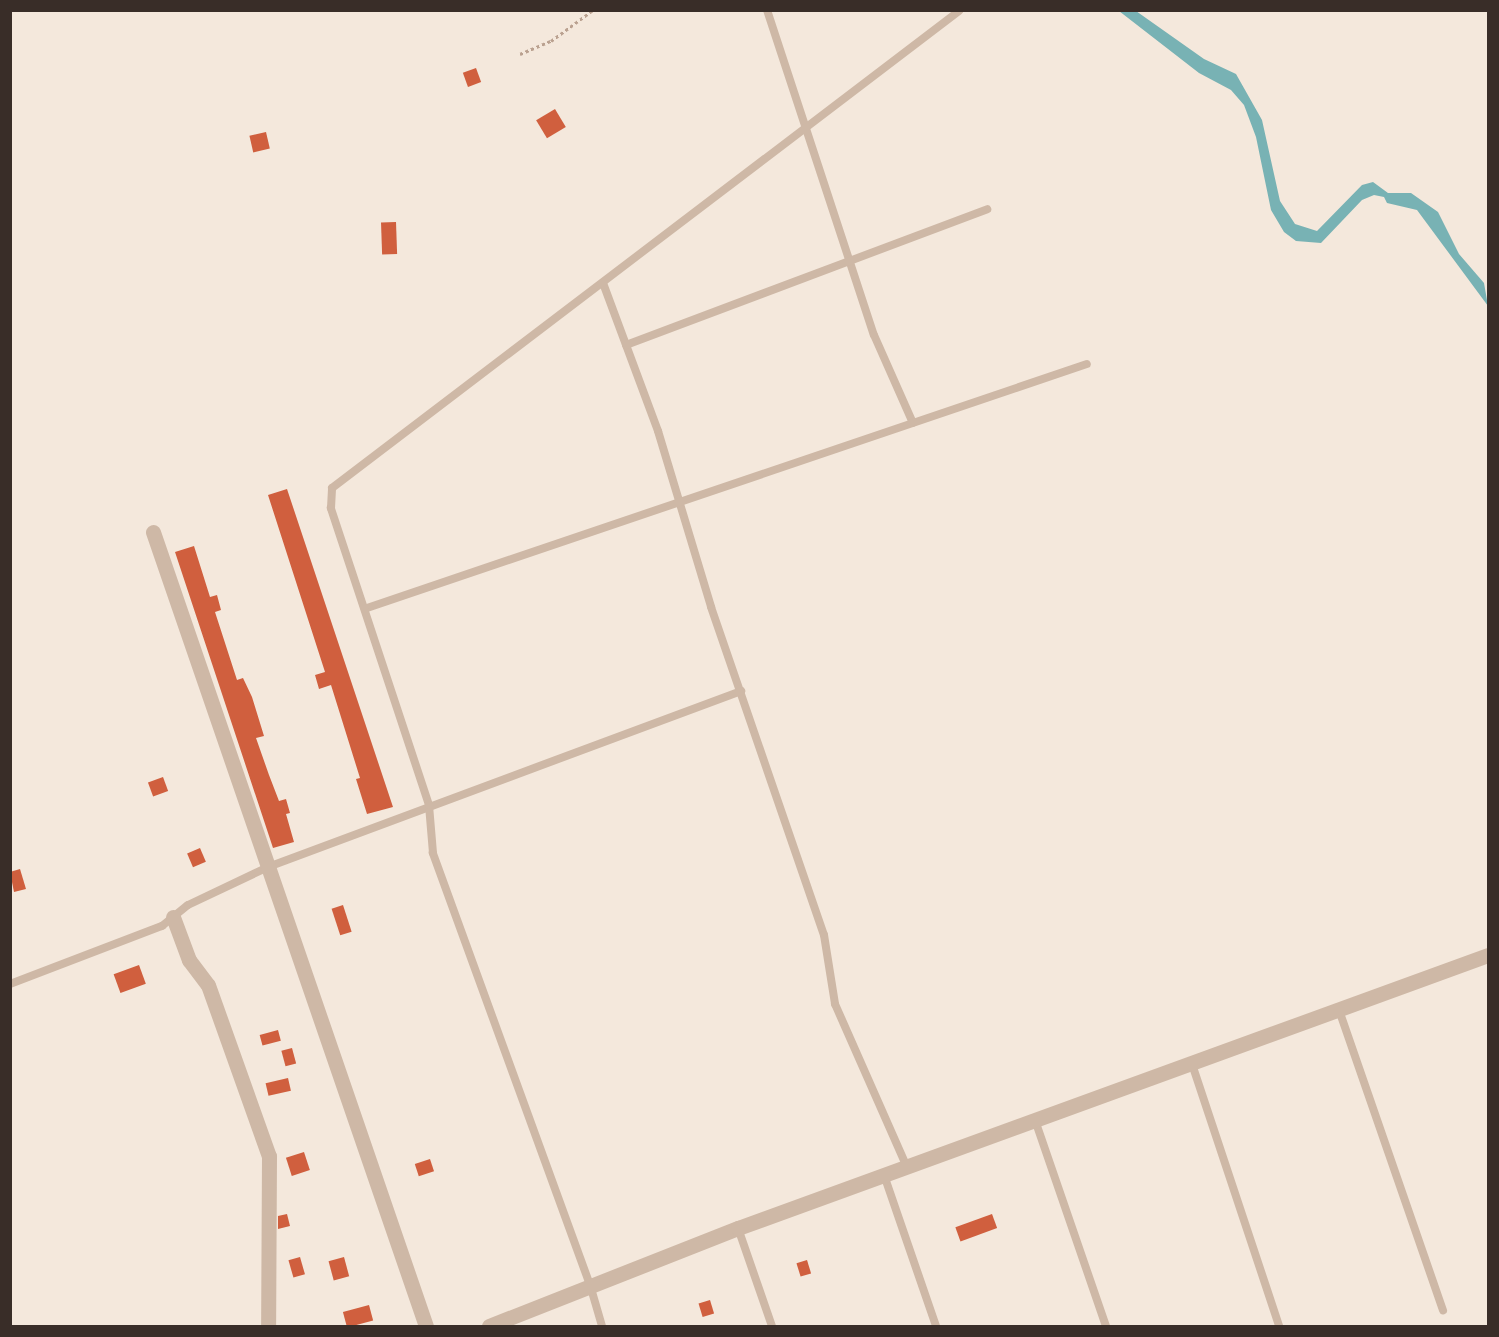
<!DOCTYPE html>
<style>
body{margin:0}
#map{position:relative;width:1499px;height:1337px;overflow:hidden;background:#f4e8dc;font-family:"Alegreya Sans",sans-serif}
div>[style]{position:absolute}
[style*='--x']{left:calc(var(--x)*1px);top:calc(var(--y)*1px);width:calc(var(--w)*1px);rotate:calc(var(--a)*1deg)}
.water>*{inset:0;background:#78b2b4}
.building>*{inset:0;background:#d05f3e;transform-origin:0 0}
.path>*{height:3px;margin-top:-1.5px;transform-origin:0;background:repeating-linear-gradient(90deg,#baa190 0 3px,transparent 0 6px)}
.service>*{height:8px;margin:-4px;padding:0 4px;transform-origin:4px;border-radius:4px;background:#ceb8a6}
.minor>*{height:15px;margin:-7.5px;padding:0 7.5px;transform-origin:7.5px;border-radius:7.5px;background:#ceb8a6}
span{translate:-50% -50%;white-space:nowrap;text-align:center;line-height:1.15;-webkit-text-stroke:4.5px #fbf2e9;paint-order:stroke}
.frame{position:absolute;inset:0;border:12px solid #392d28;pointer-events:none}
</style>
<div id="map">
<div class="water">
<i style="clip-path:polygon(1119px 11px,1136px 11px,1204px 59px,1236px 74px,1262px 120px,1280px 201px,1295px 224px,1317px 231px,1362px 185px,1373px 182px,1388px 193px,1411px 193px,1438px 212px,1459px 254px,1484px 283px,1488px 306px,1417px 210px,1387px 203px,1384px 197px,1374px 195px,1362px 200px,1321px 243px,1296px 241px,1284px 232px,1271px 210px,1256px 137px,1244px 105px,1231px 90px,1199px 73px)"></i>
</div>
<div class="building">
<i style="left:476px;top:68px;width:15px;height:14px;rotate:70deg"></i>
<i style="left:555px;top:109px;width:21px;height:22px;rotate:59deg"></i>
<i style="left:266px;top:132px;width:17px;height:17px;rotate:77deg"></i>
<i style="left:396px;top:222px;width:32px;height:15px;rotate:88deg"></i>
<i style="clip-path:polygon(287px 489px,393px 807px,367px 814px,356px 779px,360px 778px,331px 685px,319px 689px,315px 675px,325px 672px,268px 495px)"></i>
<i style="clip-path:polygon(194px 546px,210px 597px,217px 595px,221px 610px,215px 612px,237px 680px,243px 678px,252px 697px,264px 736px,256px 738px,269px 775px,279px 801px,286px 799px,290px 813px,286px 814px,294px 842px,273px 848px,175px 552px)"></i>
<i style="left:163px;top:777px;width:15px;height:16px;rotate:70deg"></i>
<i style="left:200px;top:848px;width:15px;height:14px;rotate:67deg"></i>
<i style="clip-path:polygon(20px 869px,26px 889px,14px 892px,10px 872px)"></i>
<i style="left:343px;top:905px;width:28px;height:12px;rotate:72deg"></i>
<i style="left:139px;top:965px;width:20px;height:27px;rotate:70deg"></i>
<i style="left:278px;top:1030px;width:11px;height:19px;rotate:75deg"></i>
<i style="left:292px;top:1048px;width:16px;height:11px;rotate:75deg"></i>
<i style="left:288px;top:1078px;width:13px;height:23px;rotate:77deg"></i>
<i style="left:304px;top:1152px;width:19px;height:19px;rotate:72deg"></i>
<i style="left:430px;top:1159px;width:13px;height:16px;rotate:72deg"></i>
<i style="clip-path:polygon(287px 1214px,290px 1226px,278px 1229px,278px 1216px)"></i>
<i style="left:992px;top:1214px;width:15px;height:39px;rotate:70deg"></i>
<i style="left:300px;top:1257px;width:18px;height:12px;rotate:74deg"></i>
<i style="left:344px;top:1257px;width:20px;height:16px;rotate:75deg"></i>
<i style="left:807px;top:1260px;width:14px;height:11px;rotate:73deg"></i>
<i style="left:710px;top:1300px;width:14px;height:12px;rotate:73deg"></i>
<i style="left:369px;top:1305px;width:16px;height:27px;rotate:75deg"></i>
</div>
<div class="path">
<i style="--x:520;--y:54;--w:34;--a:-23"></i>
<i style="--x:551;--y:41;--w:52;--a:-36.4"></i>
</div>
<div class="service">
<i style="--x:767;--y:10;--w:342;--a:71.8"></i>
<i style="--x:874;--y:335;--w:96;--a:66.1"></i>
<i style="--x:603;--y:283;--w:158;--a:69.6"></i>
<i style="--x:658;--y:431;--w:184;--a:73.2"></i>
<i style="--x:711;--y:607;--w:347;--a:71"></i>
<i style="--x:824;--y:935;--w:70;--a:80.9"></i>
<i style="--x:835;--y:1004;--w:178;--a:66.2"></i>
<i style="--x:626;--y:345;--w:386;--a:-20.6"></i>
<i style="--x:367;--y:608;--w:760;--a:-18.72"></i>
<i style="--x:10;--y:984;--w:163;--a:-20.9"></i>
<i style="--x:162;--y:926;--w:33;--a:-39"></i>
<i style="--x:188;--y:905;--w:89;--a:-25.4"></i>
<i style="--x:268;--y:867;--w:505;--a:-20.41"></i>
<i style="--x:1339;--y:1010;--w:318;--a:70.9"></i>
<i style="--x:1192;--y:1064;--w:276;--a:71.6"></i>
<i style="--x:1035;--y:1120;--w:218;--a:71"></i>
<i style="--x:884;--y:1175;--w:160;--a:71"></i>
<i style="--x:738;--y:1228;--w:104;--a:70.9"></i>
<i style="--x:602;--y:1326;--w:43;--a:-106.3"></i>
<i style="--x:590;--y:1285;--w:460;--a:-110"></i>
<i style="--x:433;--y:853;--w:48;--a:-94.8"></i>
<i style="--x:429;--y:805;--w:313;--a:-108.3"></i>
<i style="--x:331;--y:508;--w:20;--a:-87"></i>
<i style="--x:332;--y:488;--w:788;--a:-37.26"></i>
</div>
<div class="minor">
<i style="--x:153;--y:532;--w:840;--a:71.03"></i>
<i style="--x:173;--y:917;--w:46;--a:69.6"></i>
<i style="--x:189;--y:960;--w:31;--a:53"></i>
<i style="--x:208;--y:985;--w:182;--a:70.4"></i>
<i style="--x:269;--y:1156;--w:170;--a:90.3"></i>
<i style="--x:489;--y:1326;--w:268;--a:-21.5"></i>
<i style="--x:738;--y:1228;--w:798;--a:-20"></i>
</div>
<div class="frame"></div>
</div>
